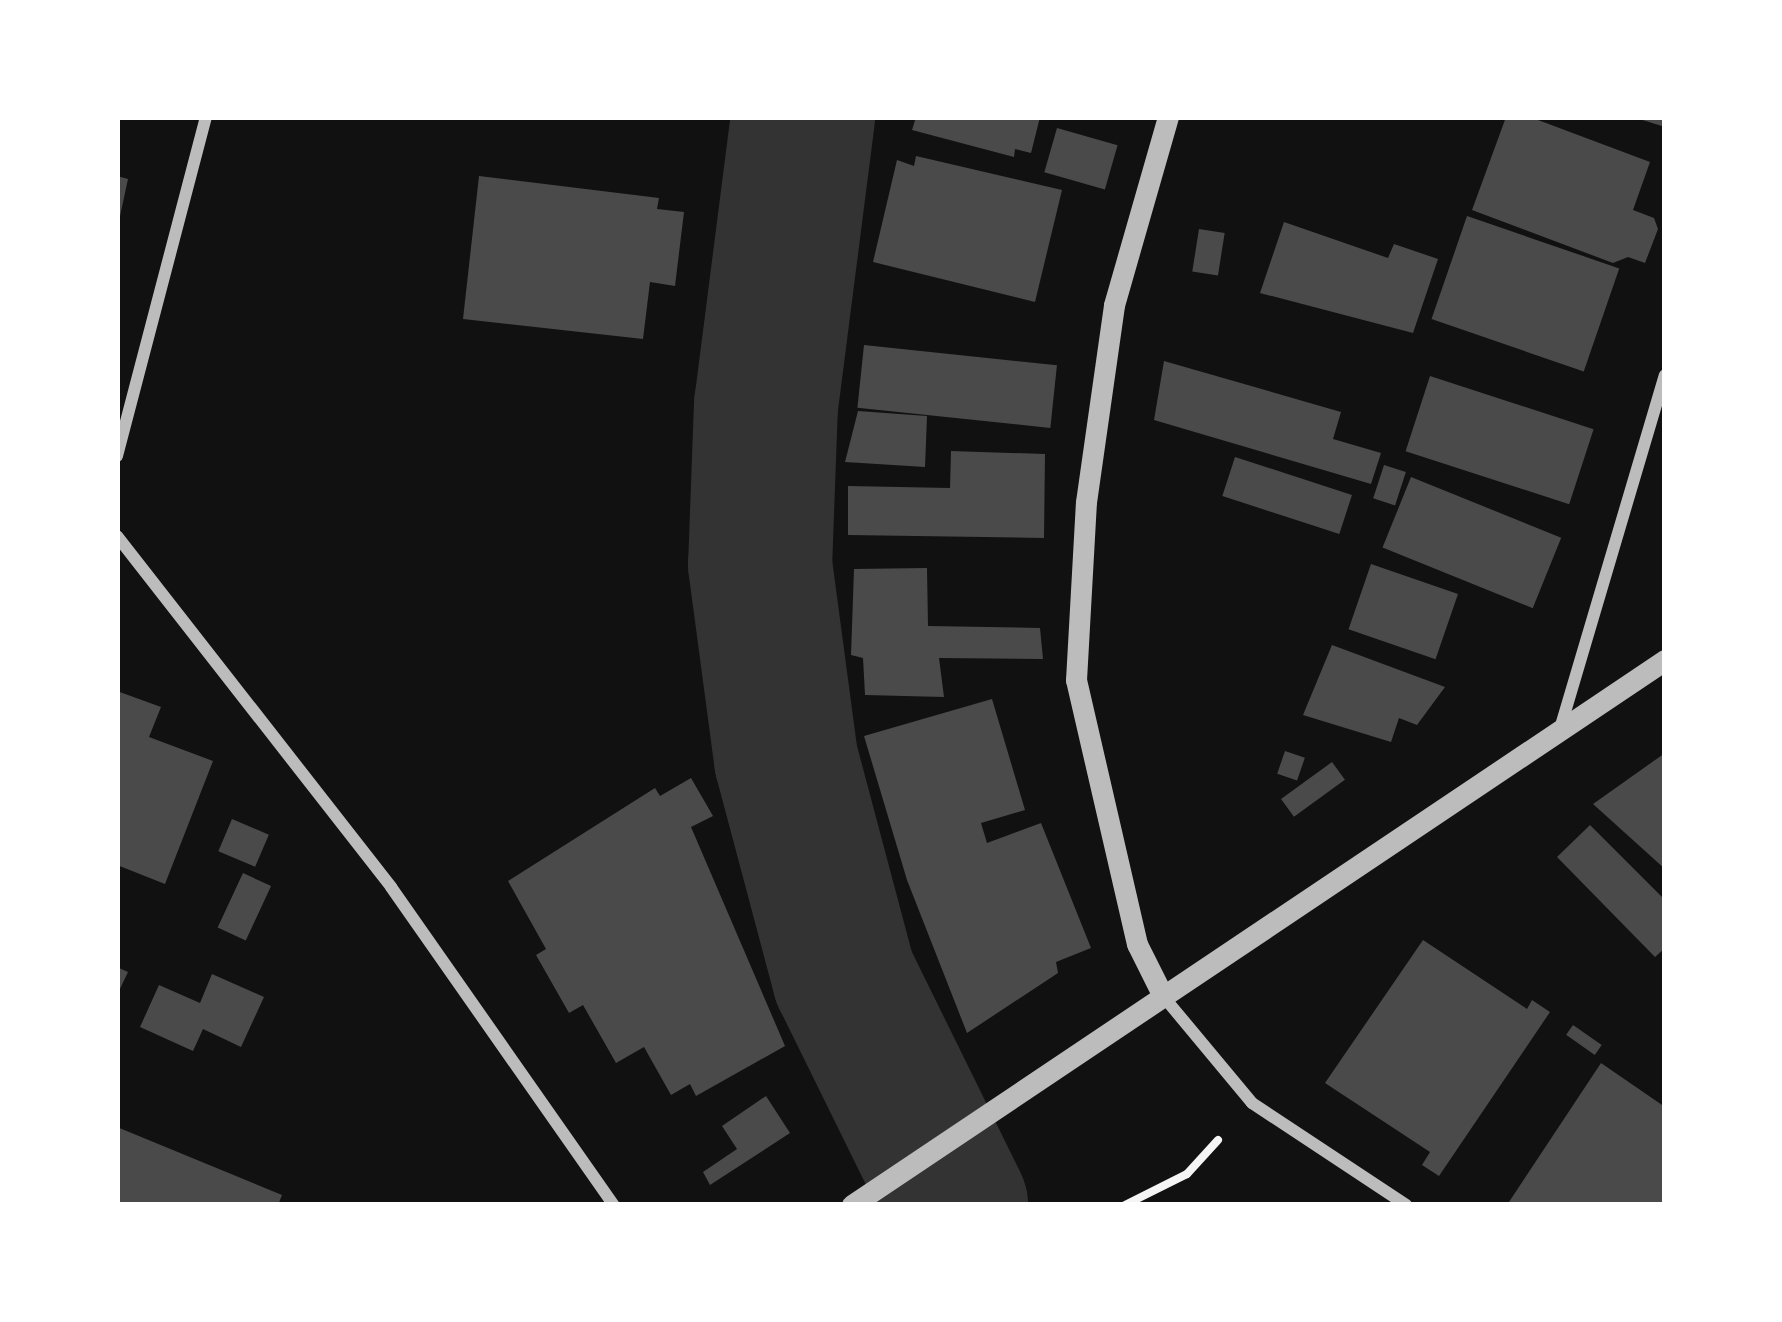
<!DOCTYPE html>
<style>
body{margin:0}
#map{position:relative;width:1782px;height:1322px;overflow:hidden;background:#111;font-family:Mulish,sans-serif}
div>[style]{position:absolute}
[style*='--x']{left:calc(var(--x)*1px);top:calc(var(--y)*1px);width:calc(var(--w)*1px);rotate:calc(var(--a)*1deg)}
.river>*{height:144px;margin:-72px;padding:0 72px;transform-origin:72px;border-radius:72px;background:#333}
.building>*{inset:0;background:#4a4a4a;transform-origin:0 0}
.path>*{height:8px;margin:-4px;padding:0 4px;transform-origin:4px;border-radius:4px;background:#f5f5f5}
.minor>*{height:12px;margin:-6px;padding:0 6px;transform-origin:6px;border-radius:6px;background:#bcbcbc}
.tertiary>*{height:21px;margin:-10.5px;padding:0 10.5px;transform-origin:10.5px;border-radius:10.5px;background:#bcbcbc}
span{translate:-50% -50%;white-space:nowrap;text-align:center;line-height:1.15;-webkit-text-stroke:10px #fff;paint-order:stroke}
.frame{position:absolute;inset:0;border:120px solid #fff;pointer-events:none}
</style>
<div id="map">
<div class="river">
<i style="--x:803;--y:117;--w:289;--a:97.3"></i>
<i style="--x:766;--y:404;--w:160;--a:92.1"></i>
<i style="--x:760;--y:564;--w:197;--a:82.4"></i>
<i style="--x:786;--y:759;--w:226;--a:75.1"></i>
<i style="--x:844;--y:977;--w:254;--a:63.8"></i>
</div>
<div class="building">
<i style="clip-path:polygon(916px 117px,1040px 117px,1031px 153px,1015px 149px,1014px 157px,912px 130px)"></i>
<i style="clip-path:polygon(1506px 117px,1530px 117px,1650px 162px,1633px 210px,1654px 218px,1658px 229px,1645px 263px,1628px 257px,1613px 263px,1472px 210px)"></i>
<i style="clip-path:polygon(1636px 117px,1665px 117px,1665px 127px,1636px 118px)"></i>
<i style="left:1057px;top:128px;width:63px;height:46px;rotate:16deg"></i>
<i style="clip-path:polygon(916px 156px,1062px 190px,1035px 302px,873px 262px,897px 160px,914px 166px)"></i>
<i style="clip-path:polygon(117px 176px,128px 179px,119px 221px,117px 221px)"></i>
<i style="clip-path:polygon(479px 176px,659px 198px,657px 209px,684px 212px,675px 286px,650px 282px,643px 339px,463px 319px)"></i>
<i style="left:1467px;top:216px;width:161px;height:109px;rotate:19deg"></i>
<i style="clip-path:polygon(1284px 222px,1388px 258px,1394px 244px,1438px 259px,1413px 333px,1260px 293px)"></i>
<i style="left:1199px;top:229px;width:26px;height:43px;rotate:9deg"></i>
<i style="left:864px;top:345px;width:194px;height:63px;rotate:6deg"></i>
<i style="clip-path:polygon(1164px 361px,1341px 412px,1333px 439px,1381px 453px,1371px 484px,1154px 420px)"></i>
<i style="left:1430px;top:376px;width:172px;height:79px;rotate:18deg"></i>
<i style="clip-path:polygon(858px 411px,927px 416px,925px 467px,845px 462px)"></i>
<i style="clip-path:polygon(951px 451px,1045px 454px,1044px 538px,848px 535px,848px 486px,950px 488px)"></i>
<i style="left:1235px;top:457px;width:123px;height:41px;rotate:18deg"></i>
<i style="left:1384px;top:465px;width:23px;height:35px;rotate:18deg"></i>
<i style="left:1411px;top:477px;width:162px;height:76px;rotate:22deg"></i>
<i style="left:1371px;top:564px;width:92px;height:69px;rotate:19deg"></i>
<i style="clip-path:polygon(927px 568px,928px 626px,1040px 628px,1043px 659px,939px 658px,944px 697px,865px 695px,863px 658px,851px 655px,854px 569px)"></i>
<i style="clip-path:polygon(1332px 645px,1445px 687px,1417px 725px,1399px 718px,1391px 742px,1303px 715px)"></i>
<i style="clip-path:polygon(117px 691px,161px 707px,149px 737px,213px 761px,165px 884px,117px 865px)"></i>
<i style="clip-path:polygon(992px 699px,1025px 810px,981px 823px,987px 843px,1041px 823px,1091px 948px,1056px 962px,1058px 973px,967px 1033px,907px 880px,864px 736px)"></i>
<i style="left:1285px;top:751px;width:21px;height:24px;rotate:19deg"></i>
<i style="clip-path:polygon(1665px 753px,1665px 869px,1593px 804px)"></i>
<i style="left:1332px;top:762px;width:22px;height:63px;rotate:54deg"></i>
<i style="clip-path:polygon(691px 778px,713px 816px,691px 827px,785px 1046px,696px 1096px,690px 1084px,671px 1095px,644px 1047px,616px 1063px,583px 1005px,569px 1013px,536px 955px,546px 949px,508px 881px,655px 788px,660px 796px)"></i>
<i style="left:232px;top:819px;width:40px;height:35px;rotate:23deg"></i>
<i style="clip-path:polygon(1590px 825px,1665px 900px,1665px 948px,1655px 957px,1557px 857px)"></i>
<i style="left:243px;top:873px;width:31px;height:60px;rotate:25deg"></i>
<i style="clip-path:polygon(1423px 940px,1527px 1009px,1532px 1000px,1550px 1012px,1439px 1176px,1422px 1165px,1430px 1152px,1325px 1083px)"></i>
<i style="clip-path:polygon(117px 967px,128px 972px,117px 995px)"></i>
<i style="clip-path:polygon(212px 974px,264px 997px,241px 1047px,203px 1029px,193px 1051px,140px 1027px,159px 985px,200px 1003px)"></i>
<i style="left:1573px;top:1025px;width:35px;height:12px;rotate:35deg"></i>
<i style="clip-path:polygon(1601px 1063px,1665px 1107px,1665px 1202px,1507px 1205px)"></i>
<i style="clip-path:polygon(766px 1096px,790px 1133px,710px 1185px,703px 1172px,737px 1149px,722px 1126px)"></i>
<i style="clip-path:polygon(117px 1127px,282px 1195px,278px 1205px,117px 1205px)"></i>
</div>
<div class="path">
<i style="--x:1125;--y:1205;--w:69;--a:-26.6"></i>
<i style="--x:1187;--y:1174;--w:46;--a:-47.6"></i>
</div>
<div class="minor">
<i style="--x:117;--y:456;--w:350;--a:-75.3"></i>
<i style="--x:117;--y:536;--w:445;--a:52"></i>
<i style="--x:391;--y:887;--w:388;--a:55"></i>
<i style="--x:1560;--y:729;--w:369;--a:-73.5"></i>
<i style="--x:1163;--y:996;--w:139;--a:50.2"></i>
<i style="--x:1252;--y:1103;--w:185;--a:33.5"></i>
</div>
<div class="tertiary">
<i style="--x:1163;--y:996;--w:58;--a:-116.6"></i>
<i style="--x:1137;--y:944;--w:271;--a:-103"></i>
<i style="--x:1076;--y:680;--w:178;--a:-86.8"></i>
<i style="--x:1086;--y:502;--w:199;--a:-81.9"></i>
<i style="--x:1114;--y:305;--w:196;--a:-74"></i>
<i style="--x:852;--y:1205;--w:979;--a:-33.84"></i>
</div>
<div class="frame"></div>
</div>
